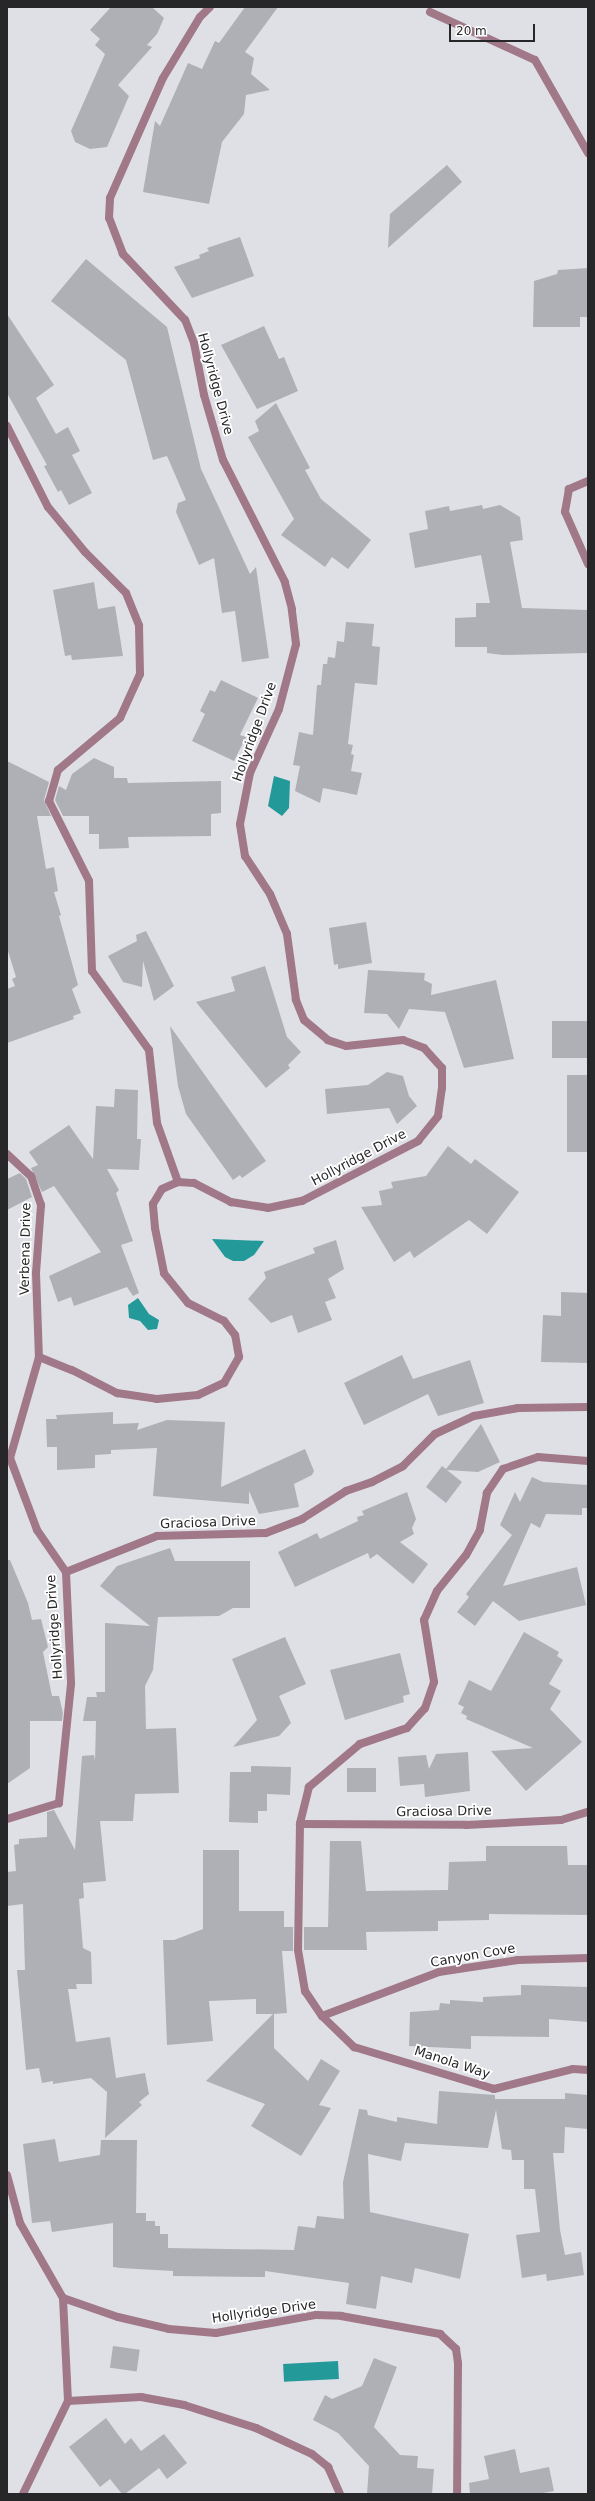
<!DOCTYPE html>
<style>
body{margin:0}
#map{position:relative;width:595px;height:2501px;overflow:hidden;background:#dfe0e6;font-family:"DejaVu Sans",sans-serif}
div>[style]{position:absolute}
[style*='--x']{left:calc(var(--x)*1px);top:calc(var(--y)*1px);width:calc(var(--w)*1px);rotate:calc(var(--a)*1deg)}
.water>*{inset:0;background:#23999a;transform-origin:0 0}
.building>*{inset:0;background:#afb0b6;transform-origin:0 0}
.street>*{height:8px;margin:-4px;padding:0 4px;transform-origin:4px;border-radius:4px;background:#a17888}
span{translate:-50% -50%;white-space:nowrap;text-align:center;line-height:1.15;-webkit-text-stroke:3.5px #fff;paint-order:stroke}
.street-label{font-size:13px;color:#272729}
.frame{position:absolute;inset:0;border:8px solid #272729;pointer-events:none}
.scale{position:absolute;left:449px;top:24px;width:86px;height:18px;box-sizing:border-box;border:2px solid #272729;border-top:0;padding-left:5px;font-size:12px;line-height:14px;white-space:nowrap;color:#272729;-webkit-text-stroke:3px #fff;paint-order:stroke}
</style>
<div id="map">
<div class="water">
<i style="clip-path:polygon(274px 776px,290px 781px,289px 808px,282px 816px,268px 806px)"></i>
<i style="clip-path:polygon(212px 1239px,264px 1241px,254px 1255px,244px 1261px,233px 1261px,225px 1257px)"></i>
<i style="clip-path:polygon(138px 1298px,149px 1314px,159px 1320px,157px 1329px,148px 1330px,140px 1321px,129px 1318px,128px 1305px)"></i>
<i style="left:338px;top:2361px;width:18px;height:55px;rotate:87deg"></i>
</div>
<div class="building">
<i style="clip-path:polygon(111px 7px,152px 7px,164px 18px,157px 34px,147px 45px,152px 47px,118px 85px,129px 96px,107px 147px,90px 149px,75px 142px,71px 131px,105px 54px,95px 45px,100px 39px,90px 30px)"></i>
<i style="clip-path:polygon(245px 7px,278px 7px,245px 52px,254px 58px,251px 74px,270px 90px,246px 95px,244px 114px,222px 142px,209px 204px,143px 192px,155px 121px,160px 126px,188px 63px,202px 69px,215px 41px,219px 43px)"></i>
<i style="clip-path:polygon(447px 165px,462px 182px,388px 248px,390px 214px)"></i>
<i style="clip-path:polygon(240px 237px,254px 276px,192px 298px,174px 267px,200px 258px,199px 255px,209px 251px,207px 248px)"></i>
<i style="clip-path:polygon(86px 259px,167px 327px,201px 469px,250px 574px,256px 567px,269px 658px,242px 662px,235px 611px,222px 613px,214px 558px,199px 565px,176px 512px,178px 503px,186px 500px,167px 456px,153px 460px,126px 360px,51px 301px)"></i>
<i style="clip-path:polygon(588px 268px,588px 317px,580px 317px,580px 327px,533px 327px,534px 281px,557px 274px,558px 270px)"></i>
<i style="clip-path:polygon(7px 314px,54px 385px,36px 398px,56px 434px,68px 427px,80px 451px,72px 455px,92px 493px,69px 505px,61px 490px,58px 492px,44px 466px,47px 465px,7px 393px)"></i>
<i style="clip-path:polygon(264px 326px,279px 359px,284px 357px,298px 391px,257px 409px,221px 345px)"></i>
<i style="clip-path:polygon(276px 403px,310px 468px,305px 470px,321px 499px,371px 540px,348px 569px,332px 557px,325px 567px,281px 535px,294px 519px,248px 437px,259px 431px,255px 421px)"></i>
<i style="clip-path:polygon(482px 505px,483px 509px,500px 505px,520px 517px,523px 540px,510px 542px,522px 608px,588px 610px,588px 653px,503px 655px,487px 653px,487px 647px,455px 647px,455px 618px,476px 617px,476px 603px,490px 603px,481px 555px,415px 568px,409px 533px,428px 529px,425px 511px,449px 506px,450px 511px)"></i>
<i style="clip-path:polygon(94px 582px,98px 609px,115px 606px,123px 656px,72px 660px,71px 655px,65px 656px,53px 590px)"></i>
<i style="clip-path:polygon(346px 622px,374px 624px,372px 646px,380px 647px,377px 685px,355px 683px,348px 744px,353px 745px,351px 754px,354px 755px,351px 771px,362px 773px,357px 795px,323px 788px,320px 803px,295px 791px,300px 766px,293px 765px,299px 732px,313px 735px,317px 685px,321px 685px,323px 664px,327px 664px,328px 657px,335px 658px,337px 641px,344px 642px)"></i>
<i style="clip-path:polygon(221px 680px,258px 698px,240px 735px,246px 737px,234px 761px,192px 741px,205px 714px,200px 711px,210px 690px,215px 692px)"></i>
<i style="clip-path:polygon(94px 758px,114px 767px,114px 778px,127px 778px,128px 783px,221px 781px,221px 813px,211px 814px,211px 836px,128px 837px,129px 848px,99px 849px,99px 834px,89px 834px,89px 816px,63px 816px,55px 800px,59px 786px,66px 790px,72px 774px)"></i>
<i style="clip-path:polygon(7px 761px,49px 782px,44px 800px,51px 816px,37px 816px,46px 869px,54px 867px,58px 891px,54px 892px,61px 915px,59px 916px,78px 985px,72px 989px,81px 1013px,73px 1016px,74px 1019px,7px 1043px,7px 989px,15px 986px,12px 979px,16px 977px,7px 948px)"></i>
<i style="clip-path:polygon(366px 922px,372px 963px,338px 969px,338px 964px,334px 965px,329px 928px)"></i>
<i style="clip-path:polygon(146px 931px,174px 986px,154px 1001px,143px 961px,142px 987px,123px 982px,108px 956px,137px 941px,136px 935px)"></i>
<i style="clip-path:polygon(265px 966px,287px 1037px,301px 1052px,288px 1065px,290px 1068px,266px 1088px,196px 1002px,235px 991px,231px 977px)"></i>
<i style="clip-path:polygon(368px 970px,425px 973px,424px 980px,432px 984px,431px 995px,496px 980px,514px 1059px,464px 1068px,445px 1012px,409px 1009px,399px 1029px,387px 1014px,364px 1013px)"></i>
<i style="left:588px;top:1021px;width:37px;height:36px;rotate:90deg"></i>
<i style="clip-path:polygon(170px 1026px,266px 1161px,242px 1178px,240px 1175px,233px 1180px,186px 1114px,178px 1086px)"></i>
<i style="clip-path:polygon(387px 1072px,403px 1076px,409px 1096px,417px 1106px,397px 1124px,389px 1108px,327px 1114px,325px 1089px,368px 1085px)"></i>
<i style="left:567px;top:1075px;width:21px;height:77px"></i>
<i style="clip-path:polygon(115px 1089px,138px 1090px,137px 1139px,141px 1139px,139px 1170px,107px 1169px,119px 1190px,116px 1193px,133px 1241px,121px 1245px,139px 1293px,133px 1296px,127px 1287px,74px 1306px,71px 1297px,58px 1302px,49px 1276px,101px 1252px,54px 1186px,42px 1192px,31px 1168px,38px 1165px,29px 1152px,69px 1125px,93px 1159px,96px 1106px,114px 1107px)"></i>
<i style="clip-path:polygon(448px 1146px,471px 1164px,475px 1159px,519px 1192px,487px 1234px,469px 1220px,414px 1258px,410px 1251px,394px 1262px,361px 1207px,382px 1205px,379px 1191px,393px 1188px,391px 1182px,426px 1176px)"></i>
<i style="clip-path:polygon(20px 1173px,26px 1179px,32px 1197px,7px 1210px,7px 1179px)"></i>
<i style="clip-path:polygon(336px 1240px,344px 1269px,328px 1279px,336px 1298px,325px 1302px,332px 1320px,298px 1333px,292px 1315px,271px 1323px,248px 1299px,266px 1278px,264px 1272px,315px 1253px,313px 1248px)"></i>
<i style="clip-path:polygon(561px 1292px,588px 1293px,588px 1363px,541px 1362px,543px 1315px,561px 1316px)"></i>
<i style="clip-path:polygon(402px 1355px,413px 1379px,470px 1360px,484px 1403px,438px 1416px,428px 1394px,364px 1425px,344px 1383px)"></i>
<i style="clip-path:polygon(113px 1412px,113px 1424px,139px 1423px,137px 1430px,167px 1420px,225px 1422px,221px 1487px,305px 1449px,314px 1471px,312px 1475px,294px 1484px,299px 1507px,259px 1514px,249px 1491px,249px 1504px,153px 1496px,157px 1448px,111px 1450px,111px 1454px,95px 1455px,95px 1468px,57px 1470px,57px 1447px,47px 1447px,46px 1419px,57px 1419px,56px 1415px)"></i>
<i style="clip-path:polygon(481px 1424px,500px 1462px,478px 1472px,447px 1470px,462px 1482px,446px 1503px,426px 1487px,442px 1466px,446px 1469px)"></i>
<i style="clip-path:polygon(532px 1477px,543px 1482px,588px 1485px,588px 1508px,582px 1508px,582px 1515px,546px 1514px,540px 1528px,531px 1523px,503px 1586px,577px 1567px,586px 1605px,519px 1621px,493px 1601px,475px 1626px,457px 1612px,469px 1597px,466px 1594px,512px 1535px,500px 1525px,515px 1492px,520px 1502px)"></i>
<i style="clip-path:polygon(407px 1492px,416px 1519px,412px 1528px,414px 1534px,400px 1542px,428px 1564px,413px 1584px,377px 1554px,370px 1559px,368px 1553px,295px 1587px,278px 1552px,317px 1533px,320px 1539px,358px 1521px,357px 1517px,364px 1515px,362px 1511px)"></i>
<i style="clip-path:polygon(170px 1548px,175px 1561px,250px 1561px,250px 1608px,233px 1608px,219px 1616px,158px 1617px,153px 1670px,145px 1686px,146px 1729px,176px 1728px,179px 1793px,135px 1794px,133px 1821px,100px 1821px,106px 1881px,83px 1883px,84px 1898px,79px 1899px,83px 1948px,91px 1952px,92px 1984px,76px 1984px,77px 1989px,68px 1989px,76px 2042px,110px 2037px,116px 2078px,145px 2073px,149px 2094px,139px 2102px,142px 2105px,105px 2138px,107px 2092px,91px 2078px,53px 2084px,53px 2081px,42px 2083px,39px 2068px,26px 2070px,17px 1970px,25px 1970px,23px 1904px,7px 1906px,7px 1872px,16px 1871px,14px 1845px,19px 1844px,19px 1839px,47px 1837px,47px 1812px,54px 1810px,75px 1850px,82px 1756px,94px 1755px,95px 1761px,96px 1721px,83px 1721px,87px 1697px,97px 1697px,96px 1692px,105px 1692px,105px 1623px,150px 1626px,100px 1586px,117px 1566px)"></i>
<i style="clip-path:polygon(7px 1560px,10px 1560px,28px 1603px,32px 1620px,41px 1619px,48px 1647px,43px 1652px,52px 1696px,59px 1696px,63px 1713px,62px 1721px,30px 1721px,30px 1768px,7px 1784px)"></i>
<i style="clip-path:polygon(524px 1632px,559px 1652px,557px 1656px,563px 1660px,549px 1684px,561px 1691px,550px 1709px,582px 1742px,526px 1791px,491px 1751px,533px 1748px,466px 1719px,467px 1716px,461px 1713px,464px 1707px,458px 1704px,469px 1680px,491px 1691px)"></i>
<i style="clip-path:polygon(285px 1637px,306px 1684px,279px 1696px,291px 1723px,279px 1736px,233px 1747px,257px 1720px,232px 1659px)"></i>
<i style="clip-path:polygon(400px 1653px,410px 1694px,403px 1696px,404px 1702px,345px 1720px,330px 1670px)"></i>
<i style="clip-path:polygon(468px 1752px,470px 1791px,425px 1797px,424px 1784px,400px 1786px,398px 1757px,426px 1755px,429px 1769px,436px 1754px)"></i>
<i style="clip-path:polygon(251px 1766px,291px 1767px,290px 1795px,267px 1794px,267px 1811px,258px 1811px,258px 1823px,229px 1822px,230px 1772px,251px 1772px)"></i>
<i style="left:347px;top:1768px;width:29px;height:24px"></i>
<i style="clip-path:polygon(330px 1841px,361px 1841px,366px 1891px,448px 1890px,449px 1862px,486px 1861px,486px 1846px,567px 1846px,568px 1865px,588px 1865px,588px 1915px,489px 1914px,489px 1920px,438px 1921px,438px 1931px,366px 1932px,367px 1950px,304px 1950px,304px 1927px,328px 1927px)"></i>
<i style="clip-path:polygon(203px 1850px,239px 1850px,239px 1911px,284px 1911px,284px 1927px,293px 1927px,293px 1951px,282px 1951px,287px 2013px,274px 2014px,274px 2048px,308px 2081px,321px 2059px,340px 2071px,319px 2105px,331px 2108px,301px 2156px,251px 2126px,265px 2104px,206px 2081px,273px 2014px,256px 2014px,256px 1999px,209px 2001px,213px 2041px,167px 2045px,163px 1940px,174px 1940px,203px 1929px)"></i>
<i style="clip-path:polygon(521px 1985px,588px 1987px,588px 2022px,549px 2019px,549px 2037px,471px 2036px,471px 2049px,409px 2046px,410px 2012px,439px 2010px,440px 2003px,450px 2004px,450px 2000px,483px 2002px,483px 1997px,521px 1995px)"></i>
<i style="clip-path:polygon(439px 2091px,495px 2095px,495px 2099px,565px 2099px,565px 2093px,588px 2095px,588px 2129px,565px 2127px,564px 2153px,553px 2153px,560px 2230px,565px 2255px,581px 2252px,584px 2275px,547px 2281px,546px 2274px,522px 2278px,516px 2235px,540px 2232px,535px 2189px,524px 2189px,524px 2160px,512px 2160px,511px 2150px,502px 2149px,496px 2110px,488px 2148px,405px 2143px,401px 2161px,368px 2154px,370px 2212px,469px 2234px,460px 2279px,415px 2268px,412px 2283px,381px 2276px,376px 2309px,346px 2304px,349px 2283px,265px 2271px,265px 2277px,173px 2276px,173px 2271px,120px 2268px,113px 2267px,113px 2223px,52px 2232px,50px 2221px,32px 2223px,23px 2144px,55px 2139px,59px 2162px,100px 2155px,101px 2140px,137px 2140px,136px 2213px,146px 2213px,146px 2221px,155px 2221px,155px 2226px,160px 2226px,160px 2234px,168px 2234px,168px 2248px,294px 2250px,298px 2226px,315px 2228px,317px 2216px,344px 2219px,343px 2182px,359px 2109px,367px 2110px,368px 2115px,397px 2122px,397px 2117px,437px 2124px)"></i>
<i style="left:113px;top:2346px;width:27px;height:22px;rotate:8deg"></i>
<i style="clip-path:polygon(374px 2358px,397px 2367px,374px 2427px,400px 2455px,418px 2456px,417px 2468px,434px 2469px,432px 2494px,367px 2494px,369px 2466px,338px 2433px,313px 2420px,325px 2395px,332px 2399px,362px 2386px)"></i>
<i style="clip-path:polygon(106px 2418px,125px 2444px,131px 2438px,141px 2451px,164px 2434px,187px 2463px,167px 2479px,159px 2468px,125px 2494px,122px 2494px,110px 2479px,100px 2487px,69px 2447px)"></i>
<i style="clip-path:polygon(515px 2449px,520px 2473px,549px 2467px,554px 2491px,538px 2494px,470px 2494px,469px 2483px,489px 2479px,484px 2456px)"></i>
</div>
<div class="street">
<i style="--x:430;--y:12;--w:115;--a:24.6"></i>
<i style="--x:535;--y:60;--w:107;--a:60.3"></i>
<i style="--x:7;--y:426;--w:91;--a:63.2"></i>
<i style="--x:48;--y:507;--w:58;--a:50.6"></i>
<i style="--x:85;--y:552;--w:58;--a:45"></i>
<i style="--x:126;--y:593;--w:35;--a:68"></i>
<i style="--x:139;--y:626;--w:48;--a:88.8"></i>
<i style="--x:140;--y:674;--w:48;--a:114.4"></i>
<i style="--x:120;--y:718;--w:81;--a:140"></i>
<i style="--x:58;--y:770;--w:32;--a:106"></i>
<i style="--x:49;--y:801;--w:89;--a:63.4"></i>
<i style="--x:89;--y:881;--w:90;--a:88.1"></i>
<i style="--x:92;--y:971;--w:97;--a:54.2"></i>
<i style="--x:149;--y:1050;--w:73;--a:83.7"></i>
<i style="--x:157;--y:1123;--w:63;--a:70.4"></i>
<i style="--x:588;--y:481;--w:21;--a:157"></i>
<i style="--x:569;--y:489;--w:23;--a:100"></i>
<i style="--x:565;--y:512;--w:57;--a:66.1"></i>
<i style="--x:7;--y:1154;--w:33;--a:43"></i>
<i style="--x:31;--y:1176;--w:31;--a:71"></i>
<i style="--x:41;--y:1205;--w:68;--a:94.2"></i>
<i style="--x:36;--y:1273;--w:84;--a:88"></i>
<i style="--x:39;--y:1357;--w:105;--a:106"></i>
<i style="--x:10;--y:1458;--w:77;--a:69.4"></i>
<i style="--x:37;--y:1530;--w:51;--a:55.4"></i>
<i style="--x:66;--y:1572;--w:112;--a:87.4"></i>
<i style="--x:71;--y:1684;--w:120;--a:95.8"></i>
<i style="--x:59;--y:1803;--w:54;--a:162.9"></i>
<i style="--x:39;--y:1357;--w:35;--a:22"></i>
<i style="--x:72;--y:1370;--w:51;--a:27.1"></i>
<i style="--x:117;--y:1393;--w:40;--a:8.5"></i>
<i style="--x:157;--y:1399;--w:41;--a:-5.6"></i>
<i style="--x:198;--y:1395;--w:29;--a:-25"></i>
<i style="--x:224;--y:1383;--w:30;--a:-60"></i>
<i style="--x:239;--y:1357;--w:22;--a:-100"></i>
<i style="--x:235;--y:1335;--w:18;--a:-128"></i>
<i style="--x:224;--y:1321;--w:40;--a:-153.4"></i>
<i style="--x:188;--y:1303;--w:38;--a:-129"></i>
<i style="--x:164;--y:1273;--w:46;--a:-101.3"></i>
<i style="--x:155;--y:1228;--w:24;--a:-95"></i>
<i style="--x:153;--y:1204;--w:17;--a:-59"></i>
<i style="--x:162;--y:1189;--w:17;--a:-24"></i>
<i style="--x:178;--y:1182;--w:16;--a:4"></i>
<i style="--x:194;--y:1183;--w:42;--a:27.2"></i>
<i style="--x:231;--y:1202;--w:37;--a:9"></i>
<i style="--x:268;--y:1208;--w:35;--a:-12"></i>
<i style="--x:302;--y:1201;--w:131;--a:-27.3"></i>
<i style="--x:418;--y:1141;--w:32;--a:-51"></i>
<i style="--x:438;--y:1116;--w:28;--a:-82"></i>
<i style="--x:442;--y:1088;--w:20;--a:-90"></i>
<i style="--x:442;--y:1068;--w:27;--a:-132"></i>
<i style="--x:424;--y:1048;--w:22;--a:-159"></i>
<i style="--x:403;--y:1040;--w:57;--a:174"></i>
<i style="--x:346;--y:1046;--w:19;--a:-162"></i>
<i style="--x:328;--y:1040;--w:31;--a:-140"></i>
<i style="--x:304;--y:1020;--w:22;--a:-112"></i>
<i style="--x:296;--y:1000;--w:67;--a:-97.8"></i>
<i style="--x:287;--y:934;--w:43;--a:-113"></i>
<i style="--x:270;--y:894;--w:45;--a:-123.3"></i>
<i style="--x:245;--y:856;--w:32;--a:-99"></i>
<i style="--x:240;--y:824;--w:52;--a:-78.9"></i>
<i style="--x:250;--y:773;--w:70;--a:-65.6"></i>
<i style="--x:279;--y:709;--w:67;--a:-75.3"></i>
<i style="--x:296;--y:644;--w:35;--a:-97"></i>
<i style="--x:292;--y:609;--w:28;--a:-105"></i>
<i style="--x:285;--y:582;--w:137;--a:-116.9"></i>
<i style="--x:223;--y:460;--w:68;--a:-106.3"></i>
<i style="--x:204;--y:395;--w:53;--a:-100.9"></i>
<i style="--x:194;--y:343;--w:25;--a:-111"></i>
<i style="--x:185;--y:320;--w:91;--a:-133.2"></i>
<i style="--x:123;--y:254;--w:39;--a:-111"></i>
<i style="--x:109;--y:218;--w:20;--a:-87"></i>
<i style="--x:110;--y:198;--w:131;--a:-66.2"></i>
<i style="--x:163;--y:78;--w:71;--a:-58.8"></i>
<i style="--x:200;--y:17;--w:14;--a:-45"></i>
<i style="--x:588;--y:1461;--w:50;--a:-175.4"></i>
<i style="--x:538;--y:1457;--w:37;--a:161"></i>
<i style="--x:503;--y:1469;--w:29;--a:124"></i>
<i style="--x:487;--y:1493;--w:38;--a:101"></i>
<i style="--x:480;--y:1530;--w:29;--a:119"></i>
<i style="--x:466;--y:1555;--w:46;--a:128.9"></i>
<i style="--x:437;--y:1591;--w:32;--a:114"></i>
<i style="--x:424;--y:1620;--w:63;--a:80.8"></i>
<i style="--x:434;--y:1682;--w:28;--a:109"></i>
<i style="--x:425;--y:1708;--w:27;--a:132"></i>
<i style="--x:407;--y:1728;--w:50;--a:161.2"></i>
<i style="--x:360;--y:1744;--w:67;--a:139.9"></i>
<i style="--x:309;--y:1787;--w:38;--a:104"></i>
<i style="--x:300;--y:1824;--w:126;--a:90.9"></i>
<i style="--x:298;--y:1950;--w:42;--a:80.3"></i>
<i style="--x:305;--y:1991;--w:30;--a:56"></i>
<i style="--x:322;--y:2016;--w:45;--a:44.1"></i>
<i style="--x:354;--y:2047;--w:146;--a:16.7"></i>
<i style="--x:494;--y:2089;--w:81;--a:-14.2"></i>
<i style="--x:573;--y:2069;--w:15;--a:4"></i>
<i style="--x:66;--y:1572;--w:98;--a:-21.6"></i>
<i style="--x:157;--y:1536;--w:109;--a:-1.6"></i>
<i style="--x:266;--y:1533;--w:39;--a:-21"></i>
<i style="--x:302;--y:1519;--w:52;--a:-32.5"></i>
<i style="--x:346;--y:1491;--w:28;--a:-19"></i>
<i style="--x:372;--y:1482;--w:35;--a:-27"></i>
<i style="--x:403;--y:1466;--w:45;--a:-45"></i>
<i style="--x:435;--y:1434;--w:43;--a:-24.8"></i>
<i style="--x:474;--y:1416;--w:45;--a:-10.3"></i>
<i style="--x:518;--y:1408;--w:70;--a:-0.8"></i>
<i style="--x:300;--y:1824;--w:166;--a:0.3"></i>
<i style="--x:466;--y:1825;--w:95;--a:-3"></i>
<i style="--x:561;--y:1820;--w:28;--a:-17"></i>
<i style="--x:322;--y:2016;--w:125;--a:-20.6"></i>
<i style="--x:439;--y:1972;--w:80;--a:-8.6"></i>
<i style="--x:518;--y:1960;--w:70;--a:-1.6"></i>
<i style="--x:7;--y:2175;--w:50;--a:74.8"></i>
<i style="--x:20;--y:2223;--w:86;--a:60.2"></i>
<i style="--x:63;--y:2298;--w:58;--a:19.1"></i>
<i style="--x:118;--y:2317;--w:52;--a:13.2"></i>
<i style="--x:169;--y:2329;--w:47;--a:4.9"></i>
<i style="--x:216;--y:2333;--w:102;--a:-10.2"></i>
<i style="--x:316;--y:2315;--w:25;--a:2"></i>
<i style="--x:341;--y:2316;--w:101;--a:10.3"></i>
<i style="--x:440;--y:2334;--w:22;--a:43"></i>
<i style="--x:456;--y:2349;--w:14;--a:82"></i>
<i style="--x:458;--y:2363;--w:131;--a:90.4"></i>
<i style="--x:68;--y:2401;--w:73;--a:-3.1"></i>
<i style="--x:141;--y:2397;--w:44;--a:10.5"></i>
<i style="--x:184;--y:2405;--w:76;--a:17.7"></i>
<i style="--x:256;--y:2428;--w:62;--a:24.9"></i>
<i style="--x:312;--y:2454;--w:21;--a:39"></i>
<i style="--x:328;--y:2467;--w:30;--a:66"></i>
<i style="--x:23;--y:2494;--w:103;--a:-64.2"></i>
<i style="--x:68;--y:2401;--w:103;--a:-92.8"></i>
</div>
<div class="street-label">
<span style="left:215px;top:384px;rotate:75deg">Hollyridge Drive</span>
<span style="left:255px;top:732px;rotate:-70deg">Hollyridge Drive</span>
<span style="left:359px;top:1158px;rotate:-28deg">Hollyridge Drive</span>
<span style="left:26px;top:1249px;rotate:-89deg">Verbena Drive</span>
<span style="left:208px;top:1523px;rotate:-2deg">Graciosa Drive</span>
<span style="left:55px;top:1627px;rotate:-94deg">Hollyridge Drive</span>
<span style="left:444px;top:1812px;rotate:-1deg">Graciosa Drive</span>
<span style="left:473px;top:1956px;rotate:-10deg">Canyon Cove</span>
<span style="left:452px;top:2063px;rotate:18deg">Manola Way</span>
<span style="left:264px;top:2312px;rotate:-8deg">Hollyridge Drive</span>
</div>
<div class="frame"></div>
<div class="scale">20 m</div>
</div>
